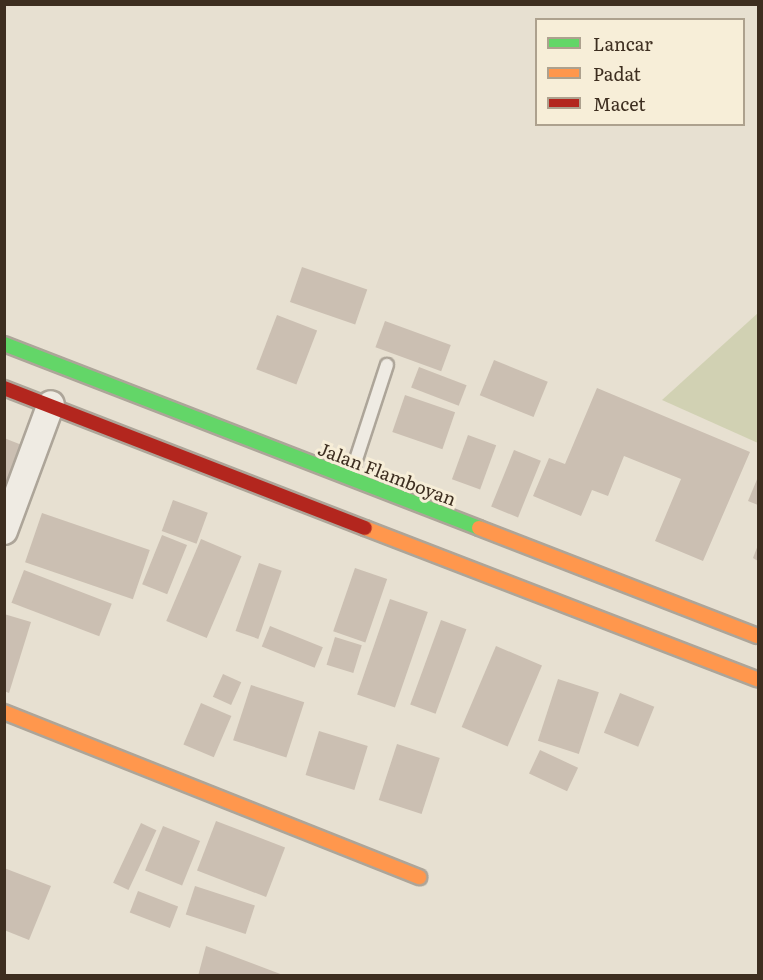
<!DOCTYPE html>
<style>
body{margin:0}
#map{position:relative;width:763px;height:980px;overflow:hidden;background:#e7e0d1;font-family:Literata,serif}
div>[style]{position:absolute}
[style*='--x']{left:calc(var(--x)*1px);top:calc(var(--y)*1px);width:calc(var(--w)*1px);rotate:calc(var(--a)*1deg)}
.cemetery>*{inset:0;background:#d1d1b3}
.building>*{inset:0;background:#cbbfb2;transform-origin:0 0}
.roads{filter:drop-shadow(2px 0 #ada599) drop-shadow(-2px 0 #ada599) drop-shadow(0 2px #ada599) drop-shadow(0 -2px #ada599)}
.lane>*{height:12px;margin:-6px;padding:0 6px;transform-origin:6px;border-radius:6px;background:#efebe3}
.street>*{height:26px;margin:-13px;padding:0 13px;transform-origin:13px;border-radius:13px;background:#efebe3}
.fast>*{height:14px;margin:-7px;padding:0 7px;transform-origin:7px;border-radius:7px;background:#63d668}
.slow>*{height:14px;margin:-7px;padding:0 7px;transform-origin:7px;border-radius:7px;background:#ff974d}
.jam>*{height:14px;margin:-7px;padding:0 7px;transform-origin:7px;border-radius:7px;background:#b3261e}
span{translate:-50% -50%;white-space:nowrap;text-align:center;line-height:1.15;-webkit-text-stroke:6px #f7eed8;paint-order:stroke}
.street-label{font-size:18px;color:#3d2e20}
.frame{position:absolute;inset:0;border:6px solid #3d2e20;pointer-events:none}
.legend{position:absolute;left:535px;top:18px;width:210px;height:108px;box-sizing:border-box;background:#f7eed8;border:2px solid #ada18e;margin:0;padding:8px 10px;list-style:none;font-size:18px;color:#3d2e20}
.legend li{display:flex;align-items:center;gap:12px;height:30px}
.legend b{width:30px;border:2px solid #ada18e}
</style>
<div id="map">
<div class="cemetery">
<i style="clip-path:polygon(758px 313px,758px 443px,662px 400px)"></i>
</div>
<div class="building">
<i style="left:302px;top:267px;width:69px;height:37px;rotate:19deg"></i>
<i style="left:277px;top:315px;width:43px;height:58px;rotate:21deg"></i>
<i style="left:385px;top:321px;width:70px;height:28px;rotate:20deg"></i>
<i style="left:494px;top:360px;width:58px;height:38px;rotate:22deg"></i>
<i style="left:419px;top:367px;width:51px;height:22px;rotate:21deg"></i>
<i style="clip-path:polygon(597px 388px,750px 452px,703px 561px,655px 541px,681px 479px,624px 456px,608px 496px,592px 490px,581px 516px,533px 496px,549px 458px,565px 464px)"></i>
<i style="left:405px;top:395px;width:53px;height:39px;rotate:19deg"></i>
<i style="left:468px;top:435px;width:30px;height:47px;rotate:20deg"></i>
<i style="clip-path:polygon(4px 438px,32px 449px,4px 504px)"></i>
<i style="left:514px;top:450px;width:29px;height:61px;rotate:22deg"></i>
<i style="clip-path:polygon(758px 477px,758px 505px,748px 501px)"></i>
<i style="left:173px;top:500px;width:37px;height:33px;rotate:20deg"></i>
<i style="left:42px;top:513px;width:114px;height:52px;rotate:19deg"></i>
<i style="left:162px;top:535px;width:27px;height:53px;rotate:22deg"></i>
<i style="left:201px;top:539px;width:44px;height:89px;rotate:23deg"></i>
<i style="clip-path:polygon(758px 545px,758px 561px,753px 558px)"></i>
<i style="left:259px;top:563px;width:24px;height:72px;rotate:19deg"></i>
<i style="left:355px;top:568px;width:34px;height:67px;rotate:19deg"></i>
<i style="left:24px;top:570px;width:94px;height:35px;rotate:21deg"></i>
<i style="left:390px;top:599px;width:40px;height:101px;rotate:19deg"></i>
<i style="clip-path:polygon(4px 614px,31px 622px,9px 693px,4px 691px)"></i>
<i style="left:441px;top:620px;width:27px;height:90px;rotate:20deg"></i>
<i style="left:270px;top:626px;width:57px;height:22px;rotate:22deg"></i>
<i style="left:335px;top:637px;width:28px;height:29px;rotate:17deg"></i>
<i style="left:496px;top:646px;width:50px;height:88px;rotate:23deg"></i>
<i style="left:223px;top:674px;width:20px;height:25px;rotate:24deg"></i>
<i style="left:558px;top:679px;width:43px;height:65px;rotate:18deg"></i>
<i style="left:251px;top:685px;width:56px;height:58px;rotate:18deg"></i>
<i style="left:620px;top:693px;width:37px;height:43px;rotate:22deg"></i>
<i style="left:201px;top:703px;width:33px;height:45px;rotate:23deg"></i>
<i style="left:319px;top:731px;width:51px;height:46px;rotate:17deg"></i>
<i style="left:397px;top:744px;width:45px;height:59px;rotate:18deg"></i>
<i style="left:540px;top:750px;width:42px;height:26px;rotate:25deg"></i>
<i style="left:216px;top:821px;width:74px;height:53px;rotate:21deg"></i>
<i style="left:141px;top:823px;width:17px;height:66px;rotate:25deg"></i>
<i style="left:163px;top:826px;width:40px;height:48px;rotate:22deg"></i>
<i style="clip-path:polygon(4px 868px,51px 886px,29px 940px,4px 930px)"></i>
<i style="left:195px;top:886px;width:63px;height:30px;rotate:18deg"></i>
<i style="left:138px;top:891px;width:43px;height:23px;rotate:21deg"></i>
<i style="clip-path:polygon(206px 946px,283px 975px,283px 976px,198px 976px)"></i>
</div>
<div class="roads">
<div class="lane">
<i style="--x:350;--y:478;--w:119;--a:-71.9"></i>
</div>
<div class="street">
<i style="--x:4;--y:531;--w:135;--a:-69.7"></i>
</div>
<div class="fast">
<i style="--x:4;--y:344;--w:509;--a:21.17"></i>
</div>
<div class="slow">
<i style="--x:365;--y:528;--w:421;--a:21.1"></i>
<i style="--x:479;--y:528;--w:299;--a:21.2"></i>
<i style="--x:4;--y:712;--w:447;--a:21.7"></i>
</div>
<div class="jam">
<i style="--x:4;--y:388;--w:387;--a:21.2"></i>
</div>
</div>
<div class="street-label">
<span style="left:387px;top:474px;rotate:21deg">Jalan Flamboyan</span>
</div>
<div class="frame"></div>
<ul class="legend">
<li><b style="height:8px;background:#63d668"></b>Lancar</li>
<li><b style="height:8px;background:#ff974d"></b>Padat</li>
<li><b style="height:8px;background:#b3261e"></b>Macet</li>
</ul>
</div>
